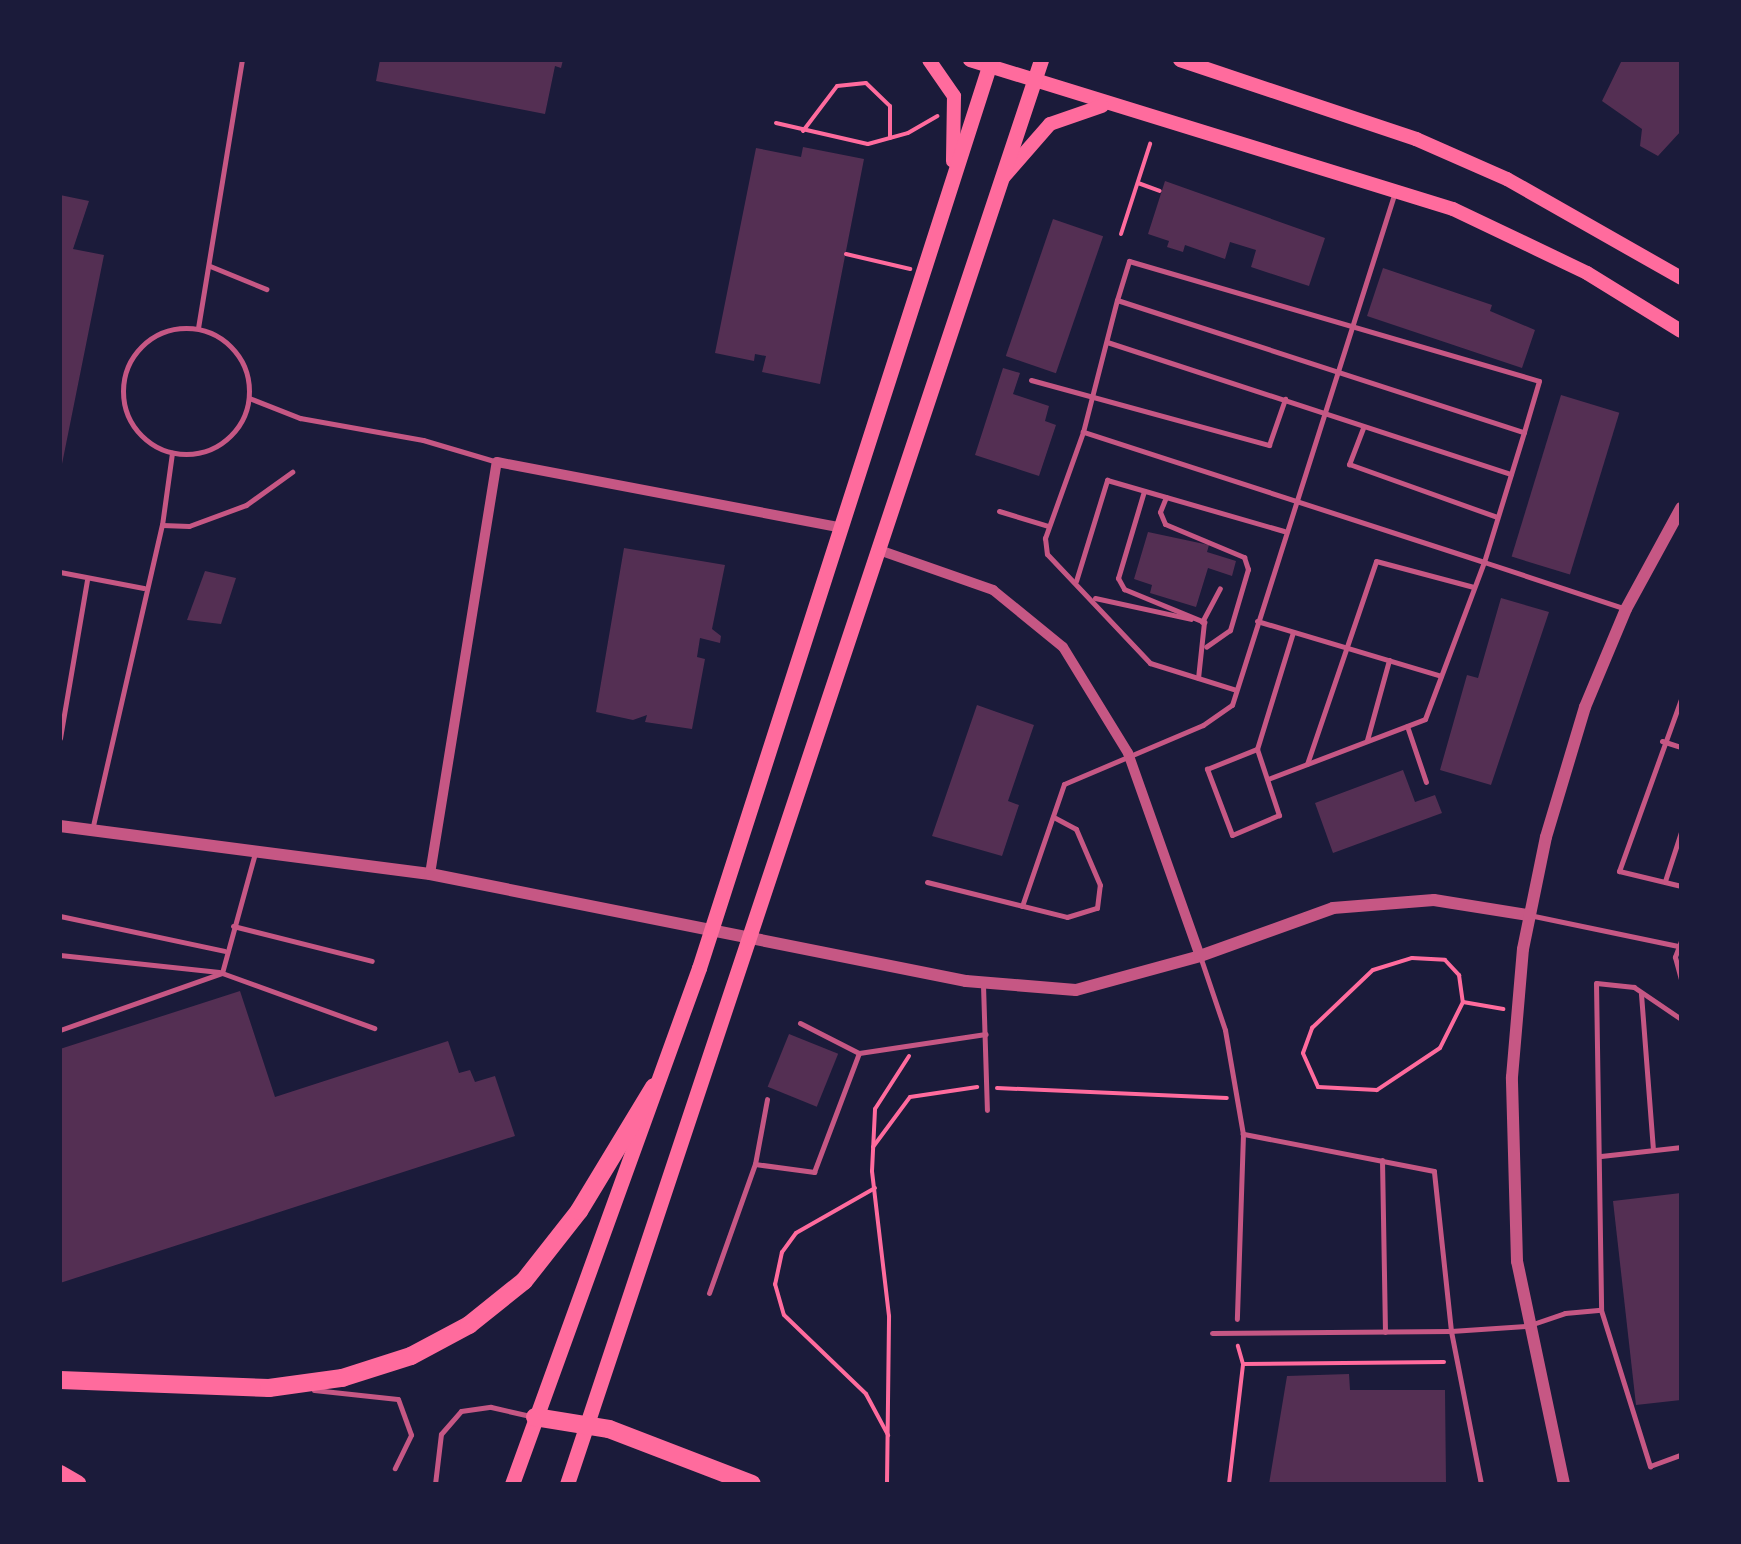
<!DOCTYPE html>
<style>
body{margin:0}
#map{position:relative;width:1741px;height:1544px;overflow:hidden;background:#1b1b3a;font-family:"Alegreya Sans",sans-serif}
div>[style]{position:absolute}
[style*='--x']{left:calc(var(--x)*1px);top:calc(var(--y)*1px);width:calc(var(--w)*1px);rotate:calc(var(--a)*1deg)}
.building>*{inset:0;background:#542f53;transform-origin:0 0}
.path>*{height:4px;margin:-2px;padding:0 2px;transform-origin:2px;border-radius:2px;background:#ff6b9d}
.service>*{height:5px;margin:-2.5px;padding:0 2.5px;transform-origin:2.5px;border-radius:2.5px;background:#c65784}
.service>.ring{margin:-2.5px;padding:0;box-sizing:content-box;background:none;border:5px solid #c65784;border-radius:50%}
.minor>*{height:10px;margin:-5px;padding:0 5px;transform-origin:5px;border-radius:5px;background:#c65784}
.tertiary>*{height:12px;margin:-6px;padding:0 6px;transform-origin:6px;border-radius:6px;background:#c65784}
.secondary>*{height:14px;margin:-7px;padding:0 7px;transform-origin:7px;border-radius:7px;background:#ff6b9d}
.primary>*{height:15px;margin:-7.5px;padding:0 7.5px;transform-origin:7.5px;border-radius:7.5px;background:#ff6b9d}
.motorway>*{height:18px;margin:-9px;padding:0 9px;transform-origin:9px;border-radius:9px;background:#ff6b9d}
span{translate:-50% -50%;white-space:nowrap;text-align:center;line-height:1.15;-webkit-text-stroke:10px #1b1b3a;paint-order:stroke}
.frame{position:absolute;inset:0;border:62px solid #1b1b3a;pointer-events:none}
</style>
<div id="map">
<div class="building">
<i style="clip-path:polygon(380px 60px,563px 60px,561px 68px,555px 66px,545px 114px,376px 81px)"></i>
<i style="clip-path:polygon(1622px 60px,1681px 60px,1681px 131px,1658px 156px,1640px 146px,1642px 129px,1602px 101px)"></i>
<i style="clip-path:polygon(803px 147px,864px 159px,820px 384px,762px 372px,766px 356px,755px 354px,754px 361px,715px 353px,756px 148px,801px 157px)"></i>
<i style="clip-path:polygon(1165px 181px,1325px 238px,1309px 286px,1251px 267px,1256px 250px,1230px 242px,1225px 259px,1185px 245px,1183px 252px,1167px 247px,1169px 241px,1148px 234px)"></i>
<i style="clip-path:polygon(60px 195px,89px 201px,73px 249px,104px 255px,62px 464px)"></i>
<i style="left:1053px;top:219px;width:53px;height:145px;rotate:19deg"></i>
<i style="clip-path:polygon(1383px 268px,1492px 305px,1490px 311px,1535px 330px,1522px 368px,1367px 316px)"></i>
<i style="clip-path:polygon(1003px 368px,1020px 373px,1013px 394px,1049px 406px,1045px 421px,1056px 425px,1039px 476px,975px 455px)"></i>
<i style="left:1561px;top:395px;width:61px;height:169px;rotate:17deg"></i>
<i style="clip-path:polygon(1148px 532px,1209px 545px,1207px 552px,1236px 561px,1232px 576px,1208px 568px,1196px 607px,1150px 593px,1152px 585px,1134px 579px)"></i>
<i style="clip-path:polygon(624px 548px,725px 565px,712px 629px,721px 636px,720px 643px,700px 638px,697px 657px,705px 659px,692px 729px,645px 722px,647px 715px,633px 720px,596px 712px)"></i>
<i style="clip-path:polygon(205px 571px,236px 578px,221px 624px,187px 620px)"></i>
<i style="clip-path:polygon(1501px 598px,1549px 612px,1491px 785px,1440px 770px,1467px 675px,1478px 678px)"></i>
<i style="clip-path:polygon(977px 705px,1034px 725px,1008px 801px,1019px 805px,1002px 856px,932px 836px)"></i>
<i style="clip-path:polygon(1403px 770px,1415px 802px,1435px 795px,1442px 813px,1333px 853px,1315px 803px)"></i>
<i style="clip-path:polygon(240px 991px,275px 1097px,448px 1041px,459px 1073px,470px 1070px,475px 1082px,495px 1076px,515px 1136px,60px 1283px,60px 1049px)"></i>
<i style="left:789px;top:1034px;width:53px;height:57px;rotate:22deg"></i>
<i style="clip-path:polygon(1681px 1193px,1681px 1400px,1636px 1405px,1613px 1201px)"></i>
<i style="clip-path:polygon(1349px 1374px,1350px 1390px,1445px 1390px,1446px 1484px,1269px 1484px,1287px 1376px)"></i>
</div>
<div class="path">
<i style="--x:776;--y:123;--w:94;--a:12.9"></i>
<i style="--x:868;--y:144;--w:41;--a:-15.4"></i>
<i style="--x:908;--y:133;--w:34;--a:-30"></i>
<i style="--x:803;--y:131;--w:56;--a:-52.9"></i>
<i style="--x:837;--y:86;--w:29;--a:-6"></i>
<i style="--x:866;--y:83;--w:33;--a:44"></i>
<i style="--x:890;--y:106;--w:32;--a:90"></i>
<i style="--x:1138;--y:183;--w:23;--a:20"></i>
<i style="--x:1121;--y:234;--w:95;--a:-72.1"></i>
<i style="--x:846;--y:254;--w:66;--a:13.2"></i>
<i style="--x:1412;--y:958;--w:33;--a:3"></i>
<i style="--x:1445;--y:960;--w:21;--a:47"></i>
<i style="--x:1459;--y:975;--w:27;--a:82"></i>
<i style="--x:1463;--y:1002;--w:51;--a:116.6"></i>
<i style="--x:1440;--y:1048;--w:76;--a:146.3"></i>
<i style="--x:1377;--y:1090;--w:59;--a:-177.1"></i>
<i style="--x:1318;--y:1087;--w:37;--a:-114"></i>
<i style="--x:1303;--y:1053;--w:27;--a:-70"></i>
<i style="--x:1312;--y:1028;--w:84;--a:-43.6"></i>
<i style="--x:1373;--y:970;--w:41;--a:-17.1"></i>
<i style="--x:1463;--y:1002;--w:41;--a:9.9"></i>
<i style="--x:997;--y:1088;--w:230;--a:2.5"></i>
<i style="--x:873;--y:1147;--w:62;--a:-53.5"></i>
<i style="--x:910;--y:1097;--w:68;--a:-8.5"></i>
<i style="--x:875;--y:1188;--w:91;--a:150.3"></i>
<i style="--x:796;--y:1233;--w:24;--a:126"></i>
<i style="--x:782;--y:1252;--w:33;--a:102"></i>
<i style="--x:775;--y:1284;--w:32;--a:74"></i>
<i style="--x:784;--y:1315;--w:114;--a:43.9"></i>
<i style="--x:866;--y:1394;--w:47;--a:61.8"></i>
<i style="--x:1243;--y:1364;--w:201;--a:-0.6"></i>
<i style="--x:887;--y:1484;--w:168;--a:-89.3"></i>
<i style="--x:889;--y:1316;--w:146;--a:-96.7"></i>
<i style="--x:872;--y:1171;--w:62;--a:-87.2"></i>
<i style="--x:875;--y:1109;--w:63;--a:-57.3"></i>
<i style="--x:1229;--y:1484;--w:121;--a:-83.3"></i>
<i style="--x:1243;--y:1364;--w:19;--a:-106"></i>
</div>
<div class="service">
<i style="--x:210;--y:266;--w:61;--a:22.3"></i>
<i style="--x:1117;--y:300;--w:41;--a:-72.9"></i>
<i style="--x:1129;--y:261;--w:427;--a:16.3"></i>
<i style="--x:1539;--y:381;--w:53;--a:106.4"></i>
<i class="ring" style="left:123px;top:328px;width:121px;height:121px"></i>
<i style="--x:198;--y:328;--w:272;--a:-80.7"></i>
<i style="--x:1107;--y:342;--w:425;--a:18.1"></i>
<i style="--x:1031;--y:380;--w:247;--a:15.3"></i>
<i style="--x:1269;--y:445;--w:49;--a:-70.8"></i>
<i style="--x:249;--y:398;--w:55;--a:21.4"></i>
<i style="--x:300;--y:418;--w:125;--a:10.1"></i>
<i style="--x:423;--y:440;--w:74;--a:16.5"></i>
<i style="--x:1363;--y:428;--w:39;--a:111"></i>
<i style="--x:1349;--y:464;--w:157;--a:19.7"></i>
<i style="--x:1083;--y:432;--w:113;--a:109.7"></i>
<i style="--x:1045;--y:538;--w:16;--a:83"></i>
<i style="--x:1047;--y:554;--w:150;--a:46.6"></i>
<i style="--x:1150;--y:663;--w:90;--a:17.4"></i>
<i style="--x:1144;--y:491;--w:91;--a:106.6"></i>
<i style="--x:1118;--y:578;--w:13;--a:61"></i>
<i style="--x:1124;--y:589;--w:87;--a:22.4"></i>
<i style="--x:1204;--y:622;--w:56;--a:96.1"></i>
<i style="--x:1166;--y:497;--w:16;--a:112"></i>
<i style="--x:1160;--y:512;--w:13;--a:67"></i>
<i style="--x:1165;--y:524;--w:86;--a:22.7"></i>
<i style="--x:1244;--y:557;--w:13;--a:72"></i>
<i style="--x:1248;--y:569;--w:64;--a:106.4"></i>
<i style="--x:1230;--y:630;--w:29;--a:145"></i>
<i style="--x:999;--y:511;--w:51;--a:17"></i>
<i style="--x:162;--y:525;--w:73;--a:-82.1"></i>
<i style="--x:60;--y:572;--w:85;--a:10.9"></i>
<i style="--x:1076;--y:581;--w:106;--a:-72.9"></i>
<i style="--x:1107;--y:480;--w:184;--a:16.1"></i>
<i style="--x:1095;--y:598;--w:98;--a:12.3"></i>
<i style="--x:1257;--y:621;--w:192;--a:16.6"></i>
<i style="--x:1202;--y:622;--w:38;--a:-62"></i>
<i style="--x:1681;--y:699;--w:183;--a:109.8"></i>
<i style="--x:1619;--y:871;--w:64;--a:13.6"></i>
<i style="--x:1407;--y:726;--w:59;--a:71.3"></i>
<i style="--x:60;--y:738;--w:160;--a:-80.3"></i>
<i style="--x:1367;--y:740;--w:83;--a:-74.6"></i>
<i style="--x:1662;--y:741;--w:20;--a:18"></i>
<i style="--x:1257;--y:749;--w:70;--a:71.6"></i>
<i style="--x:1279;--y:815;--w:51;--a:156.9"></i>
<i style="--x:1232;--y:835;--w:71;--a:-110.7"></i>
<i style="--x:1207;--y:769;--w:54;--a:-21.8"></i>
<i style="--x:1257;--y:749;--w:122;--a:-72.9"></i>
<i style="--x:1307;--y:764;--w:214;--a:-71.2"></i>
<i style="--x:1376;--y:561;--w:101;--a:14.9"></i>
<i style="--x:1268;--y:779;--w:168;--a:-20.9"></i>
<i style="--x:1425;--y:719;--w:168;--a:-69.4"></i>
<i style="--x:1484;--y:562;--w:422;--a:-162"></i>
<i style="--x:1083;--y:432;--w:136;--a:-75.6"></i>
<i style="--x:1117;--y:300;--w:428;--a:18"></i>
<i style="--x:1524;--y:432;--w:136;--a:107.1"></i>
<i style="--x:1484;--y:562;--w:146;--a:18.3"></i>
<i style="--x:92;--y:830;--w:313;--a:-77.1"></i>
<i style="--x:162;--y:525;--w:27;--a:2"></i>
<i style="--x:189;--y:526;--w:61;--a:-20.2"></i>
<i style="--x:246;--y:505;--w:57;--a:-35.7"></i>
<i style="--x:255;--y:853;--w:124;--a:105.4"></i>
<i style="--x:222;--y:973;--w:162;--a:19.9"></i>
<i style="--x:1665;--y:881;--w:52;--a:-71.9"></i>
<i style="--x:927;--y:882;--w:144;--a:14"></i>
<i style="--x:1067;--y:917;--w:31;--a:-17"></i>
<i style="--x:1097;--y:908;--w:23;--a:-83"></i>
<i style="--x:1100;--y:885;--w:61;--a:-113.2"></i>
<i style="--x:1076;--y:829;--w:26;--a:-152"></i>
<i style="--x:1022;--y:906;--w:129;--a:-71"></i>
<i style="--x:1064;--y:784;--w:151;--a:-23"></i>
<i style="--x:1203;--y:725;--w:35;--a:-35"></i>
<i style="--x:1232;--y:705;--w:535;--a:-72.38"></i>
<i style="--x:60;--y:916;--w:168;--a:12"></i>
<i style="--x:1534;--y:916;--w:147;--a:11.8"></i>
<i style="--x:233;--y:926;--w:143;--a:14.1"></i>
<i style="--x:1681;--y:941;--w:17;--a:111"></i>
<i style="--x:1675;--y:957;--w:23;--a:75"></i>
<i style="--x:60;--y:955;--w:160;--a:6.1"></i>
<i style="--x:1201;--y:959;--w:75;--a:71.3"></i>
<i style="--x:1225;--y:1030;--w:106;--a:80.2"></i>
<i style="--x:1243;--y:1134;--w:185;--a:91.9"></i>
<i style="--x:983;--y:985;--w:125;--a:88.2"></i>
<i style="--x:1641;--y:994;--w:156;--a:85.6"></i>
<i style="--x:1681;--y:1019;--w:57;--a:-145.8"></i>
<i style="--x:1634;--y:987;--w:38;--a:-174"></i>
<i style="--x:1596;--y:983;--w:327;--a:89.1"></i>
<i style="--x:1601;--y:1310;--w:164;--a:72.6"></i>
<i style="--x:1650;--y:1466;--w:33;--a:-20"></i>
<i style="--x:800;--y:1023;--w:66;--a:27"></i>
<i style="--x:859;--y:1053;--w:128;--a:-8.5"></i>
<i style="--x:60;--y:1030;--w:172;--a:-19.4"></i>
<i style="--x:1601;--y:1156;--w:81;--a:-6.4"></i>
<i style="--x:1382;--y:1160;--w:172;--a:89"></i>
<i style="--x:755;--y:1164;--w:60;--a:7.7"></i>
<i style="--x:814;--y:1172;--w:127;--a:-69.3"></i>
<i style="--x:709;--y:1293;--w:137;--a:-70.4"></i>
<i style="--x:755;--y:1164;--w:66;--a:-79.5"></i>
<i style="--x:1212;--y:1333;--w:239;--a:-0.5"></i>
<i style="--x:1451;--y:1331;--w:161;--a:-96.1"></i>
<i style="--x:1434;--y:1171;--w:195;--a:-169"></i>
<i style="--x:314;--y:1390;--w:84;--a:6.1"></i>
<i style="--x:398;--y:1399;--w:38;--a:70"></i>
<i style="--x:411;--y:1435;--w:37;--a:116"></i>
<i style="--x:435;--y:1484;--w:50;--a:-83.2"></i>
<i style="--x:441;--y:1434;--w:30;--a:-49"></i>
<i style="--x:461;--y:1411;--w:30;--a:-8"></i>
<i style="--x:491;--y:1407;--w:39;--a:13"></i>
<i style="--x:1481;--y:1484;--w:156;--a:-101.1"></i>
<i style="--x:1451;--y:1331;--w:76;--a:-3.8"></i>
<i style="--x:1527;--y:1326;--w:40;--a:-18.9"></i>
<i style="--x:1565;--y:1313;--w:36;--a:-5"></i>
</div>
<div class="minor">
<i style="--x:879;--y:550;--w:121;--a:19.3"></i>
<i style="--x:993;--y:590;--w:90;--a:39.2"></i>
<i style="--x:1063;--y:647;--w:124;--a:58.5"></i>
<i style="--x:1128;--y:753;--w:215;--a:70.5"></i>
<i style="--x:430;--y:874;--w:417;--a:-80.8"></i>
<i style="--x:497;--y:462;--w:351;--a:10.8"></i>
</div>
<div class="tertiary">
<i style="--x:60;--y:826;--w:373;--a:7.4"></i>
<i style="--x:430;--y:874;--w:547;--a:11.29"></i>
<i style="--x:966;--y:981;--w:110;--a:4.7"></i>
<i style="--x:1076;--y:990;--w:129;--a:-15.3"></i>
<i style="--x:1200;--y:956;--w:141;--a:-19.8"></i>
<i style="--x:1333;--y:908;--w:101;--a:-4.5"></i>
<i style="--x:1434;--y:900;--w:95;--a:9.1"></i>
<i style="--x:1564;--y:1484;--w:228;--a:-101.9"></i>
<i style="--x:1517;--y:1261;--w:184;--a:-91.6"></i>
<i style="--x:1512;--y:1077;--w:128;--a:-85.1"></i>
<i style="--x:1523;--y:949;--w:114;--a:-78.4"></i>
<i style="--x:1546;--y:837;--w:136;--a:-73.3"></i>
<i style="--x:1585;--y:707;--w:106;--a:-67.3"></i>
<i style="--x:1626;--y:609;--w:115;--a:-61.4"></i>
</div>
<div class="secondary">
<i style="--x:929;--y:60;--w:44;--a:55.2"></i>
<i style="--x:954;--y:96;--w:65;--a:90.9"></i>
<i style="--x:970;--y:60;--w:505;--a:17.14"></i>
<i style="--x:1453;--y:209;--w:148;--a:25.5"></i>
<i style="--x:1587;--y:273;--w:110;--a:31.7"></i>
<i style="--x:1180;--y:60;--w:249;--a:18.5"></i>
<i style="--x:1416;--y:139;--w:99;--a:23.7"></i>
<i style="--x:1507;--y:179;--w:200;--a:29.6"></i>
<i style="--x:1002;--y:179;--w:73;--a:-48.9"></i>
<i style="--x:1050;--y:124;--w:55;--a:-19.1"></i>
</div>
<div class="primary">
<i style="--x:512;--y:1484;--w:549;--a:-70.08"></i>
<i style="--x:699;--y:968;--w:954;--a:-72.17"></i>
<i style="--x:567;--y:1484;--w:1501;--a:-71.59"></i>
</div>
<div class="motorway">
<i style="--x:60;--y:1380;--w:209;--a:2.2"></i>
<i style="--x:269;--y:1388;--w:74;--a:-7.8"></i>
<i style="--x:342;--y:1378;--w:72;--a:-17.7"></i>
<i style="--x:411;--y:1356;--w:66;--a:-28.1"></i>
<i style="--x:469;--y:1325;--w:70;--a:-38.7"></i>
<i style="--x:524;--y:1281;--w:89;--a:-51.8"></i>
<i style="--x:579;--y:1211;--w:145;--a:-58.8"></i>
<i style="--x:535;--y:1417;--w:75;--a:9.2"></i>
<i style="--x:609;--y:1429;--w:153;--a:21"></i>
<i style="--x:60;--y:1474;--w:20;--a:30"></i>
</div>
<div class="frame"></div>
</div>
